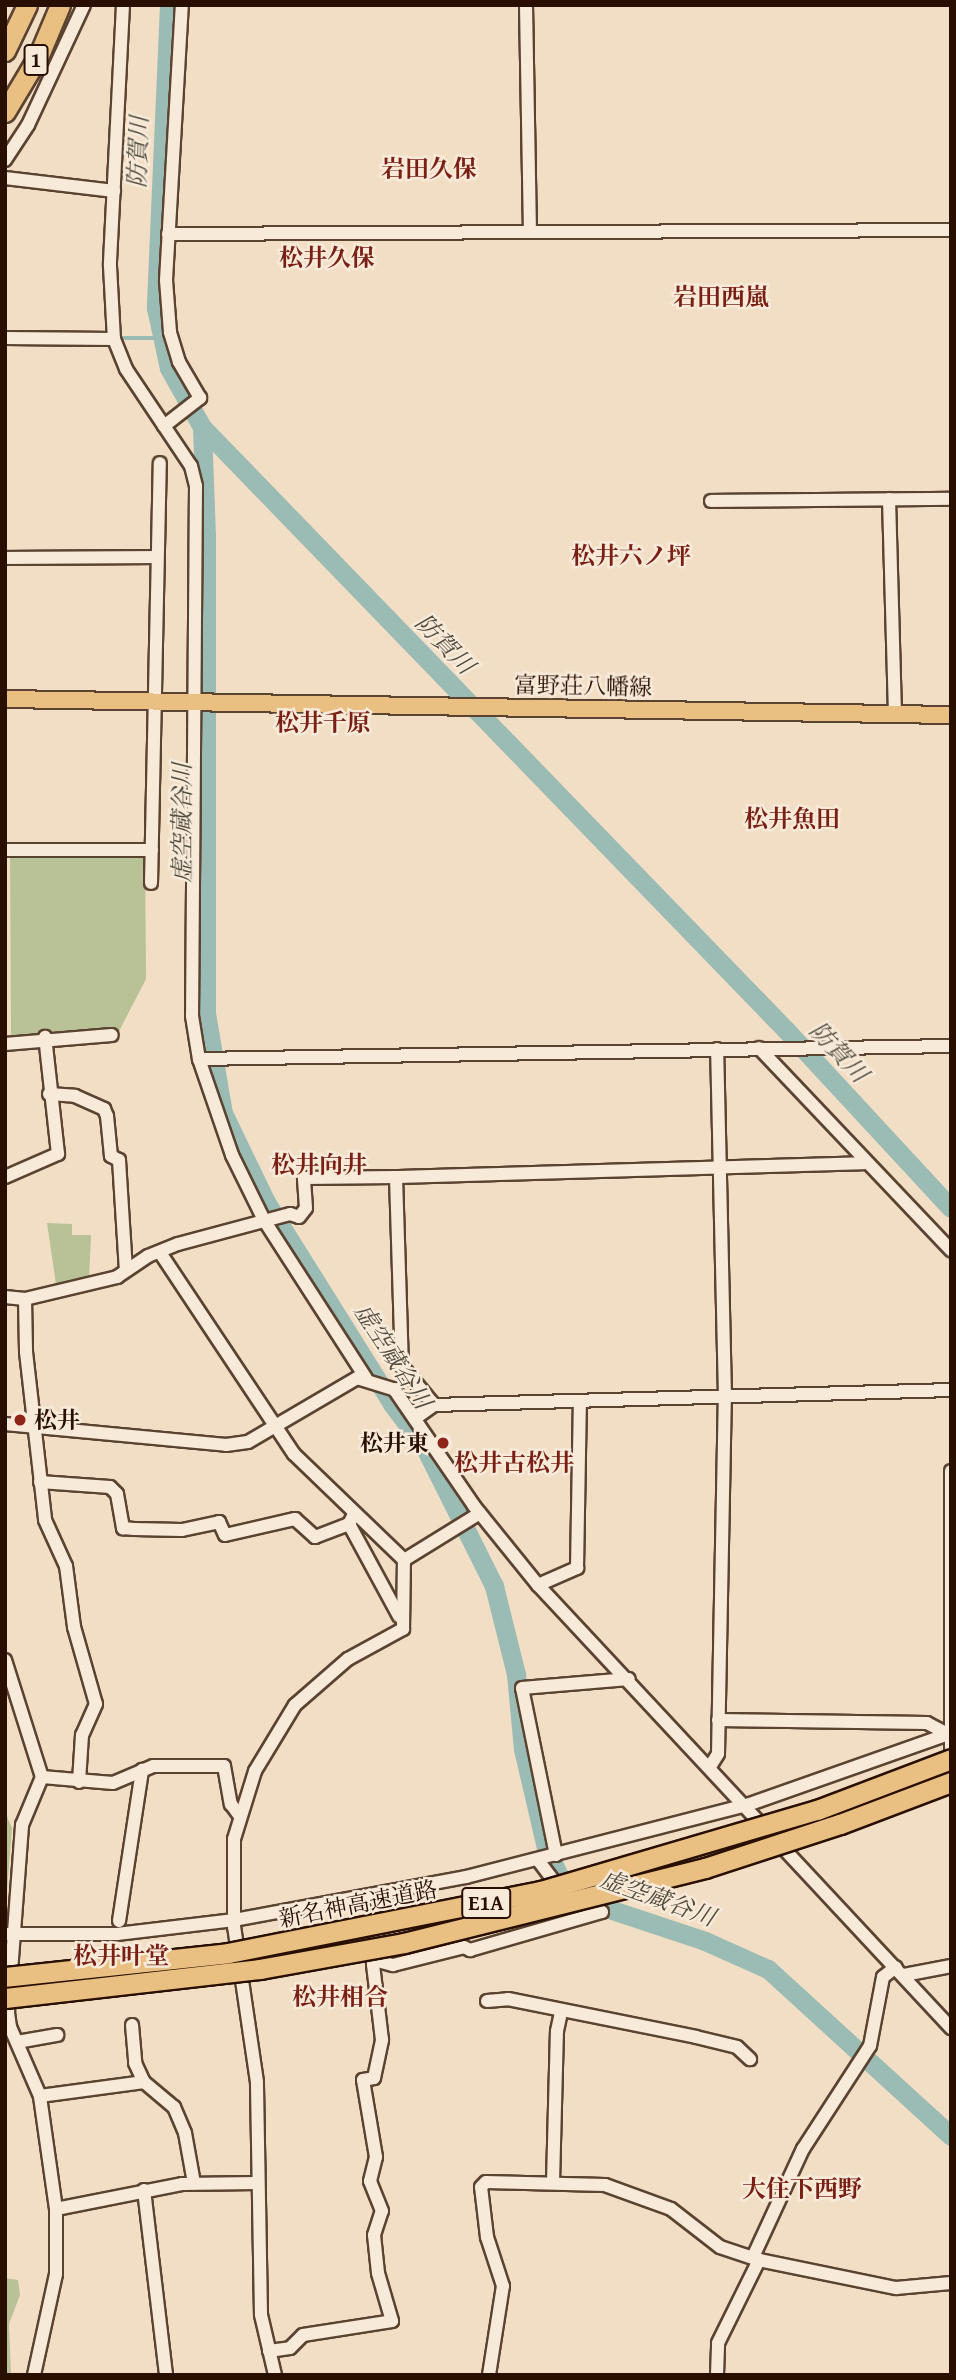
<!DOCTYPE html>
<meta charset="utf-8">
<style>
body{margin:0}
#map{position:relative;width:956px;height:2380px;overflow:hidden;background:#f2dec4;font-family:"Gentium Book Plus","Noto Serif JP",serif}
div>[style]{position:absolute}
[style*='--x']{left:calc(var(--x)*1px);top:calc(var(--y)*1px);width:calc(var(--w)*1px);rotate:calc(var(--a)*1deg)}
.green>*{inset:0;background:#b8c296}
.stream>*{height:3.5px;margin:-1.75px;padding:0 1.75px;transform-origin:1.75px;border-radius:1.75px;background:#9bbcb4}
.river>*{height:19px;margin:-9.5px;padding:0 9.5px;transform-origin:9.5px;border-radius:9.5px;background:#9bbcb4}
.roads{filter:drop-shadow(2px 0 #5b4331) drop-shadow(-2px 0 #5b4331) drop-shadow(0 2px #5b4331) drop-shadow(0 -2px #5b4331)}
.minor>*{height:12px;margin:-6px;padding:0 6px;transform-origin:6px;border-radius:6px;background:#f7ead9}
.major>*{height:16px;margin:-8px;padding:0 8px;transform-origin:8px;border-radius:8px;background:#e9bf82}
.highway>*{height:19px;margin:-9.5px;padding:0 9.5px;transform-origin:9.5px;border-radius:9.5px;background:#e9bf82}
.bridges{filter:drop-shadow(2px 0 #290f00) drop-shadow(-2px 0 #290f00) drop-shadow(0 2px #290f00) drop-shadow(0 -2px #290f00)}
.highway-bridge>*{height:19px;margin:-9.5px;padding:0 9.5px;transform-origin:9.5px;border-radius:9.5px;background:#e9bf82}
.dots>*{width:19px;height:19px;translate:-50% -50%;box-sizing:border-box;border:4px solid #f7ead9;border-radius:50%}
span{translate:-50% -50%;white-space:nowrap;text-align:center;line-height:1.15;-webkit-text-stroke:5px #f7ead9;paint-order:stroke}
.shield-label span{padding:2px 5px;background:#f7ead9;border:2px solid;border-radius:5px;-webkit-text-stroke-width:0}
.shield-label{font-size:21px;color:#290f00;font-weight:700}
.street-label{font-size:23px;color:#290f00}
.poi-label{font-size:23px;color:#290f00;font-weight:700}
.left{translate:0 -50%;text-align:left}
.right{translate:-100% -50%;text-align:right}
.water-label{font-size:24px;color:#514c3f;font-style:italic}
.neighbourhood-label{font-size:24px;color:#7a1f14;font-weight:700}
.frame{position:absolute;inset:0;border:7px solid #290f00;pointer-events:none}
</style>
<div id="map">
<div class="green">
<i style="clip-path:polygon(10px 853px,145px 853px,146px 979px,116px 1037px,11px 1041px)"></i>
<i style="clip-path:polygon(47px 1223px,72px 1224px,72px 1235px,91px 1235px,89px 1279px,56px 1284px)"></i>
<i style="clip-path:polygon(5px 1812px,12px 1828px,5px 1917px)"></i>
<i style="clip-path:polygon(5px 2278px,18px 2280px,20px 2295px,9px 2324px,11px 2375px,5px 2375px)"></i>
</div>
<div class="stream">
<i style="--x:117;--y:338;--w:44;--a:0"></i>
</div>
<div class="river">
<i style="--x:169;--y:5;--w:303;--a:92.5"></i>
<i style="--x:156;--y:308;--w:61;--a:77.8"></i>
<i style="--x:169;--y:368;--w:68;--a:60.8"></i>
<i style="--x:202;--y:427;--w:838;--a:45.92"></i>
<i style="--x:785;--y:1029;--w:244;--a:47.2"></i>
<i style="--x:202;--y:427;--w:109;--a:87.9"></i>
<i style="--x:206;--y:536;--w:477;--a:90"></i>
<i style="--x:206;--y:1013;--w:101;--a:80.4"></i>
<i style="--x:223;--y:1113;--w:99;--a:64.2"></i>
<i style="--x:266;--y:1202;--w:238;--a:58"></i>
<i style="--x:392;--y:1404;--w:53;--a:52.7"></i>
<i style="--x:424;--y:1446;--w:157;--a:63.4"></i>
<i style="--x:494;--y:1586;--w:91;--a:76"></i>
<i style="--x:516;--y:1674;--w:75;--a:84.7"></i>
<i style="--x:523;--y:1749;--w:102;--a:76.9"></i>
<i style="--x:546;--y:1848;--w:29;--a:65"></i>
<i style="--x:558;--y:1874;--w:20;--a:53"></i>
<i style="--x:570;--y:1890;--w:34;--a:28"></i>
<i style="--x:600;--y:1906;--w:111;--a:18.4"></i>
<i style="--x:705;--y:1941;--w:69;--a:24"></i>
<i style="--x:768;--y:1969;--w:248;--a:42.4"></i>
</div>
<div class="roads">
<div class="minor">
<i style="--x:123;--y:5;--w:261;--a:92.9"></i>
<i style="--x:110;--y:266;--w:73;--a:86.9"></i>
<i style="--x:114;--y:339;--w:32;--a:68"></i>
<i style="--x:126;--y:369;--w:117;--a:56.2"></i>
<i style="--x:191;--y:466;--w:21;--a:76"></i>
<i style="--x:196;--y:486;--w:530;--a:90.43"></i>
<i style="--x:192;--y:1016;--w:44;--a:80.8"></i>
<i style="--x:199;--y:1059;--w:102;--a:71"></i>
<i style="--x:232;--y:1155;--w:72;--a:63.8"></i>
<i style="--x:264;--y:1220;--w:188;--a:57.2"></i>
<i style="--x:526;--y:5;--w:227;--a:89"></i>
<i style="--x:5;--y:160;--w:42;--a:-56.7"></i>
<i style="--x:28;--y:125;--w:132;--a:-65"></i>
<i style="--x:5;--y:178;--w:110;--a:6.8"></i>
<i style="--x:168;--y:234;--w:783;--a:-0.29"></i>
<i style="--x:5;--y:338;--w:109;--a:0.5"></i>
<i style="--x:164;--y:426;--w:46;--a:-37.9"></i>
<i style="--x:200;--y:398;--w:42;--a:-120.3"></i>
<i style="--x:179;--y:362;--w:31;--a:-107"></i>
<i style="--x:170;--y:332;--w:52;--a:-94.4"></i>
<i style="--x:166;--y:280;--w:275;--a:-86.7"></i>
<i style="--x:889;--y:499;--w:215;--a:88.4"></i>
<i style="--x:711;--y:501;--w:240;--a:-0.5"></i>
<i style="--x:5;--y:558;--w:150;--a:-0.4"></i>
<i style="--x:5;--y:850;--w:147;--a:0"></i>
<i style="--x:151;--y:883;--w:420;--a:-88.8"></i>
<i style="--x:5;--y:1044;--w:107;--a:-4.8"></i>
<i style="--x:759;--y:1048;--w:279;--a:46.5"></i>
<i style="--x:199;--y:1059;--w:752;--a:-0.99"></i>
<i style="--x:49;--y:1094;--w:26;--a:4"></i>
<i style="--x:75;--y:1096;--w:32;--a:24"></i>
<i style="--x:104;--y:1109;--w:8;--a:67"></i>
<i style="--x:107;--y:1116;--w:40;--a:84.3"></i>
<i style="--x:111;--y:1156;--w:9;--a:27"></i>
<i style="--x:119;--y:1160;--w:110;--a:86.4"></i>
<i style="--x:5;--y:1177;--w:58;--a:-23.5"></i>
<i style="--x:58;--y:1154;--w:118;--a:-96.3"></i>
<i style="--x:396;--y:1177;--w:468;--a:-1.7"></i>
<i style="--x:161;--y:1254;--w:240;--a:56.4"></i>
<i style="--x:294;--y:1454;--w:153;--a:43.9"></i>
<i style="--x:404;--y:1560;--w:89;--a:-31.7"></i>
<i style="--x:5;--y:1297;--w:20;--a:6"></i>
<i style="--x:25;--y:1299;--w:95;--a:-13.4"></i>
<i style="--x:117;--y:1277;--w:37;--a:-34"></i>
<i style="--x:148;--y:1256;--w:32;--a:-22"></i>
<i style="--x:178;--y:1244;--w:116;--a:-15"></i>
<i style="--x:290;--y:1214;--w:9;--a:18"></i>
<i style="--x:299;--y:1217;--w:11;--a:-52"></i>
<i style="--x:306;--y:1208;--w:30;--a:-94"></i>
<i style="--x:304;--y:1178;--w:92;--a:-0.6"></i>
<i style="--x:396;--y:1177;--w:189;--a:88.2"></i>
<i style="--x:402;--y:1366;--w:50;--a:50.6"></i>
<i style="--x:25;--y:1299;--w:53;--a:88.9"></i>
<i style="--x:26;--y:1352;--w:169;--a:83.5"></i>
<i style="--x:45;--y:1520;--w:51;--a:65.5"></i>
<i style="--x:66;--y:1566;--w:62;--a:82.5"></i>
<i style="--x:74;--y:1627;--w:80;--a:74.1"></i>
<i style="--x:96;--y:1704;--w:34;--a:114"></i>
<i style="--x:82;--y:1735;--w:47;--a:93.7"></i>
<i style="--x:416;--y:1418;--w:22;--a:-36"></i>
<i style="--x:434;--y:1405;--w:517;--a:-1.66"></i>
<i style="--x:5;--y:1424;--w:222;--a:5.4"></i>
<i style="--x:226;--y:1445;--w:22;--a:-8"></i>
<i style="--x:248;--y:1442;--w:126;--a:-30.4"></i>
<i style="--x:357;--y:1378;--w:39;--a:17"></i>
<i style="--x:394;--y:1389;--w:142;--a:55.6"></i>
<i style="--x:474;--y:1506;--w:102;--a:51"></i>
<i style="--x:538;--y:1585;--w:606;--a:47.01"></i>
<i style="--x:951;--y:1471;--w:286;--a:90"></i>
<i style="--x:40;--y:1482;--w:70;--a:4.1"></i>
<i style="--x:110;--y:1487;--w:10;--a:45"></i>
<i style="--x:117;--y:1494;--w:35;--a:80"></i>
<i style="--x:123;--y:1528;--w:11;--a:5"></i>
<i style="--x:134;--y:1529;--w:48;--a:1.2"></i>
<i style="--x:182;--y:1530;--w:38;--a:-12"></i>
<i style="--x:219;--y:1522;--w:14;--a:65"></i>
<i style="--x:225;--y:1535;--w:72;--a:-12.9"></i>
<i style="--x:295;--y:1519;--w:27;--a:42"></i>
<i style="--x:315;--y:1537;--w:36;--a:-21"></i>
<i style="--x:349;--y:1524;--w:11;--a:-63"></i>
<i style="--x:349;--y:1524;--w:105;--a:61.5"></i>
<i style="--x:538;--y:1585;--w:43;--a:-23.6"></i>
<i style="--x:577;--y:1568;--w:165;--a:-89"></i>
<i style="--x:5;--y:1660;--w:123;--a:72.5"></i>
<i style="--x:718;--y:1720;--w:209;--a:0.8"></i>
<i style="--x:927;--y:1723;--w:24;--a:28"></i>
<i style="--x:711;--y:1765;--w:13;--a:-58"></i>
<i style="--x:718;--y:1754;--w:357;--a:-88.9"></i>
<i style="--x:725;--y:1397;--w:348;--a:-91.3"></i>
<i style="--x:42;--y:1777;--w:71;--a:4.8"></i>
<i style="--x:113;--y:1783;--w:43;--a:-23"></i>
<i style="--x:153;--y:1766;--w:71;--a:0"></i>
<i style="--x:224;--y:1766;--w:39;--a:80"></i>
<i style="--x:231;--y:1804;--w:14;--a:54"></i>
<i style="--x:556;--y:1855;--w:170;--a:-101.5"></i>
<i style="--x:522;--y:1688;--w:107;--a:-4.8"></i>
<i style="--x:538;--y:1860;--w:38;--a:53"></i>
<i style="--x:119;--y:1921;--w:153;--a:-81.3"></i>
<i style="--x:5;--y:1934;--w:112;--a:0"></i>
<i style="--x:117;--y:1934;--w:118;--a:-6.8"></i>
<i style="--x:234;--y:1920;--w:236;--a:-10.5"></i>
<i style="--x:466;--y:1877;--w:290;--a:-14.4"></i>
<i style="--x:747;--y:1805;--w:216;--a:-19.4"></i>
<i style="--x:374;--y:1960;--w:20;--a:15"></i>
<i style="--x:393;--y:1965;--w:73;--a:-14.2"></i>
<i style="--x:464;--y:1947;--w:7;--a:27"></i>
<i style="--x:470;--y:1950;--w:137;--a:-16.1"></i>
<i style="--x:602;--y:1912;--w:30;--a:-156"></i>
<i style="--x:904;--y:1975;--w:48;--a:-10.8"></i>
<i style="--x:487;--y:2001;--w:21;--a:-5"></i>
<i style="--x:508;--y:1999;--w:192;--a:11.4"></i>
<i style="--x:696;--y:2037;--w:42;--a:13.7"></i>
<i style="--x:737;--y:2047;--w:18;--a:43"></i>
<i style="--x:132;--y:2025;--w:38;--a:85"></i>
<i style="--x:135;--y:2063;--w:21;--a:65"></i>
<i style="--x:144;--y:2082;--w:39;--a:40"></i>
<i style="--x:174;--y:2107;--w:28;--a:67"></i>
<i style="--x:185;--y:2133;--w:51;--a:79.8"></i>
<i style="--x:17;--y:2042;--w:41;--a:-9.9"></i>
<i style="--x:40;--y:2096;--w:105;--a:-7.7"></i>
<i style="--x:553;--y:2182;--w:151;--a:-88.5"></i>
<i style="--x:557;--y:2031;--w:19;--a:-78"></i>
<i style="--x:144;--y:2190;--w:186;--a:83.2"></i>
<i style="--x:56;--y:2209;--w:128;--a:-11.2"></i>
<i style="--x:182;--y:2184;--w:75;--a:-0.8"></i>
<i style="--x:753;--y:2257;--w:119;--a:-65.2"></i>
<i style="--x:803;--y:2149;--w:123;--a:-57"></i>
<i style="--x:870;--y:2046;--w:70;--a:-79.3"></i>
<i style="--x:883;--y:1977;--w:16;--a:-38"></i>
<i style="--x:269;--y:2351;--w:21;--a:-8"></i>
<i style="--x:290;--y:2348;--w:18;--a:-45"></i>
<i style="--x:303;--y:2335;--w:90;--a:-8.9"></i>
<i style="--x:392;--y:2321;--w:50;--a:-106.3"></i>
<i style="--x:378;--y:2273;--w:38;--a:-96"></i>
<i style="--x:374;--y:2235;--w:25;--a:-72"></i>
<i style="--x:382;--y:2211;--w:32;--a:-112"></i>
<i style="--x:370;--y:2181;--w:25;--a:-76"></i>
<i style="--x:376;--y:2157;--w:78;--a:-99.6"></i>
<i style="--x:363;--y:2080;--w:11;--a:-10"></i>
<i style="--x:374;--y:2078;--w:39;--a:-78"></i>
<i style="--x:382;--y:2040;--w:77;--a:-96.8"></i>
<i style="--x:373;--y:1964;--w:51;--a:-82.2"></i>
<i style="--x:380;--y:1913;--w:18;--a:-106"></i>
<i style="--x:34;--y:2375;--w:103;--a:-77.7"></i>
<i style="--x:56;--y:2274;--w:65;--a:-90"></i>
<i style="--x:56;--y:2209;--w:114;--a:-98.1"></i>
<i style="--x:40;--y:2096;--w:75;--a:-113.5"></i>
<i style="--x:10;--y:2027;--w:15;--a:-98"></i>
<i style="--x:8;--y:2012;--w:188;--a:-85.7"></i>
<i style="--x:22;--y:1825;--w:52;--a:-67.4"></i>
<i style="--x:275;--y:2375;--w:62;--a:-103.1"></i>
<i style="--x:261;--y:2315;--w:233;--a:-91"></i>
<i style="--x:257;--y:2082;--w:157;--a:-98.4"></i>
<i style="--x:234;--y:1927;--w:88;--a:-90"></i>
<i style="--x:234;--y:1839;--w:71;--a:-72.8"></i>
<i style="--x:255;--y:1771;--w:77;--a:-58.8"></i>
<i style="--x:295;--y:1705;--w:70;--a:-41"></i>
<i style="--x:348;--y:1659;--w:63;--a:-28.6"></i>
<i style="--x:403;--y:1629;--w:69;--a:-89.2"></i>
<i style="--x:489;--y:2375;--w:90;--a:-81.1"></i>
<i style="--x:503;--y:2286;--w:52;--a:-108.1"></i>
<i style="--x:487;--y:2237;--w:50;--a:-96.8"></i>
<i style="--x:481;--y:2187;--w:7;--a:-45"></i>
<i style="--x:486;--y:2182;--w:119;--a:1.4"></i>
<i style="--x:605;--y:2185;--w:70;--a:20"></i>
<i style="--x:671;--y:2209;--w:62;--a:37.8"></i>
<i style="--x:720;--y:2247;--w:41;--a:18.4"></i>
<i style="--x:759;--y:2260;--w:140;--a:11.6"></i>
<i style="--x:896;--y:2288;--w:55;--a:-5.2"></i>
<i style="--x:717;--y:2375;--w:32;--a:-88"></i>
<i style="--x:718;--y:2343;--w:93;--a:-63.7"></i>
</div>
<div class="major">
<i style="--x:5;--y:699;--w:946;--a:0.97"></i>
</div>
<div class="highway">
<i style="--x:5;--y:51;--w:51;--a:-64.4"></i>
<i style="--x:5;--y:112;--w:66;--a:-59.2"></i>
<i style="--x:39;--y:55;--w:54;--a:-67.2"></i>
</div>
</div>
<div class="bridges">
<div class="highway-bridge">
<i style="--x:5;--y:1977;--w:224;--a:-6.1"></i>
<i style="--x:228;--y:1953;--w:319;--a:-11.2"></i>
<i style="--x:541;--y:1891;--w:288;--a:-16.4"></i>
<i style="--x:817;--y:1810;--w:143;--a:-20.8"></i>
<i style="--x:5;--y:1998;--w:257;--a:-6.5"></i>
<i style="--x:260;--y:1969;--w:146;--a:-10.2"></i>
<i style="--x:404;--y:1943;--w:310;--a:-14"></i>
<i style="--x:705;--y:1868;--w:142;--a:-18.1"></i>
<i style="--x:840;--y:1824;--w:119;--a:-20.7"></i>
</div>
</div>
<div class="dots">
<i style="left:20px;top:1420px;background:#8f2418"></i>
<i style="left:443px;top:1443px;background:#8f2418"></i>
</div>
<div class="shield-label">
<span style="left:36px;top:60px">1</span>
<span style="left:486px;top:1903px">E1A</span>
</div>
<div class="street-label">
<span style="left:583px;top:686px;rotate:1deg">富野荘八幡線</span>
<span style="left:358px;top:1904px;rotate:-11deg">新名神高速道路</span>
</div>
<div class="poi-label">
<span class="left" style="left:34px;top:1420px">松井</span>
<span class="right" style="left:429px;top:1443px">松井東</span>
</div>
<div class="water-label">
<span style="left:138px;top:152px;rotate:-88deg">防賀川</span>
<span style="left:445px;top:644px;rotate:46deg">防賀川</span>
<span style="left:182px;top:823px;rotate:-90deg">虚空蔵谷川</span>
<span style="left:839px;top:1052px;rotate:47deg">防賀川</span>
<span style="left:393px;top:1356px;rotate:57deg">虚空蔵谷川</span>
<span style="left:658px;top:1898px;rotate:20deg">虚空蔵谷川</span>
</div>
<div class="neighbourhood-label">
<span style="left:429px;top:169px">岩田久保</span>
<span style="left:327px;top:258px">松井久保</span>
<span style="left:721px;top:297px">岩田西嵐</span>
<span style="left:631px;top:556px">松井六ノ坪</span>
<span style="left:323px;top:723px">松井千原</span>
<span style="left:792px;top:819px">松井魚田</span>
<span style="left:319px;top:1165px">松井向井</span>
<span style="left:514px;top:1463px">松井古松井</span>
<span style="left:121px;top:1956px">松井叶堂</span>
<span style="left:340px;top:1997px">松井相合</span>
<span style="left:802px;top:2189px">大住下西野</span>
</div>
<div class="frame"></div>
</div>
